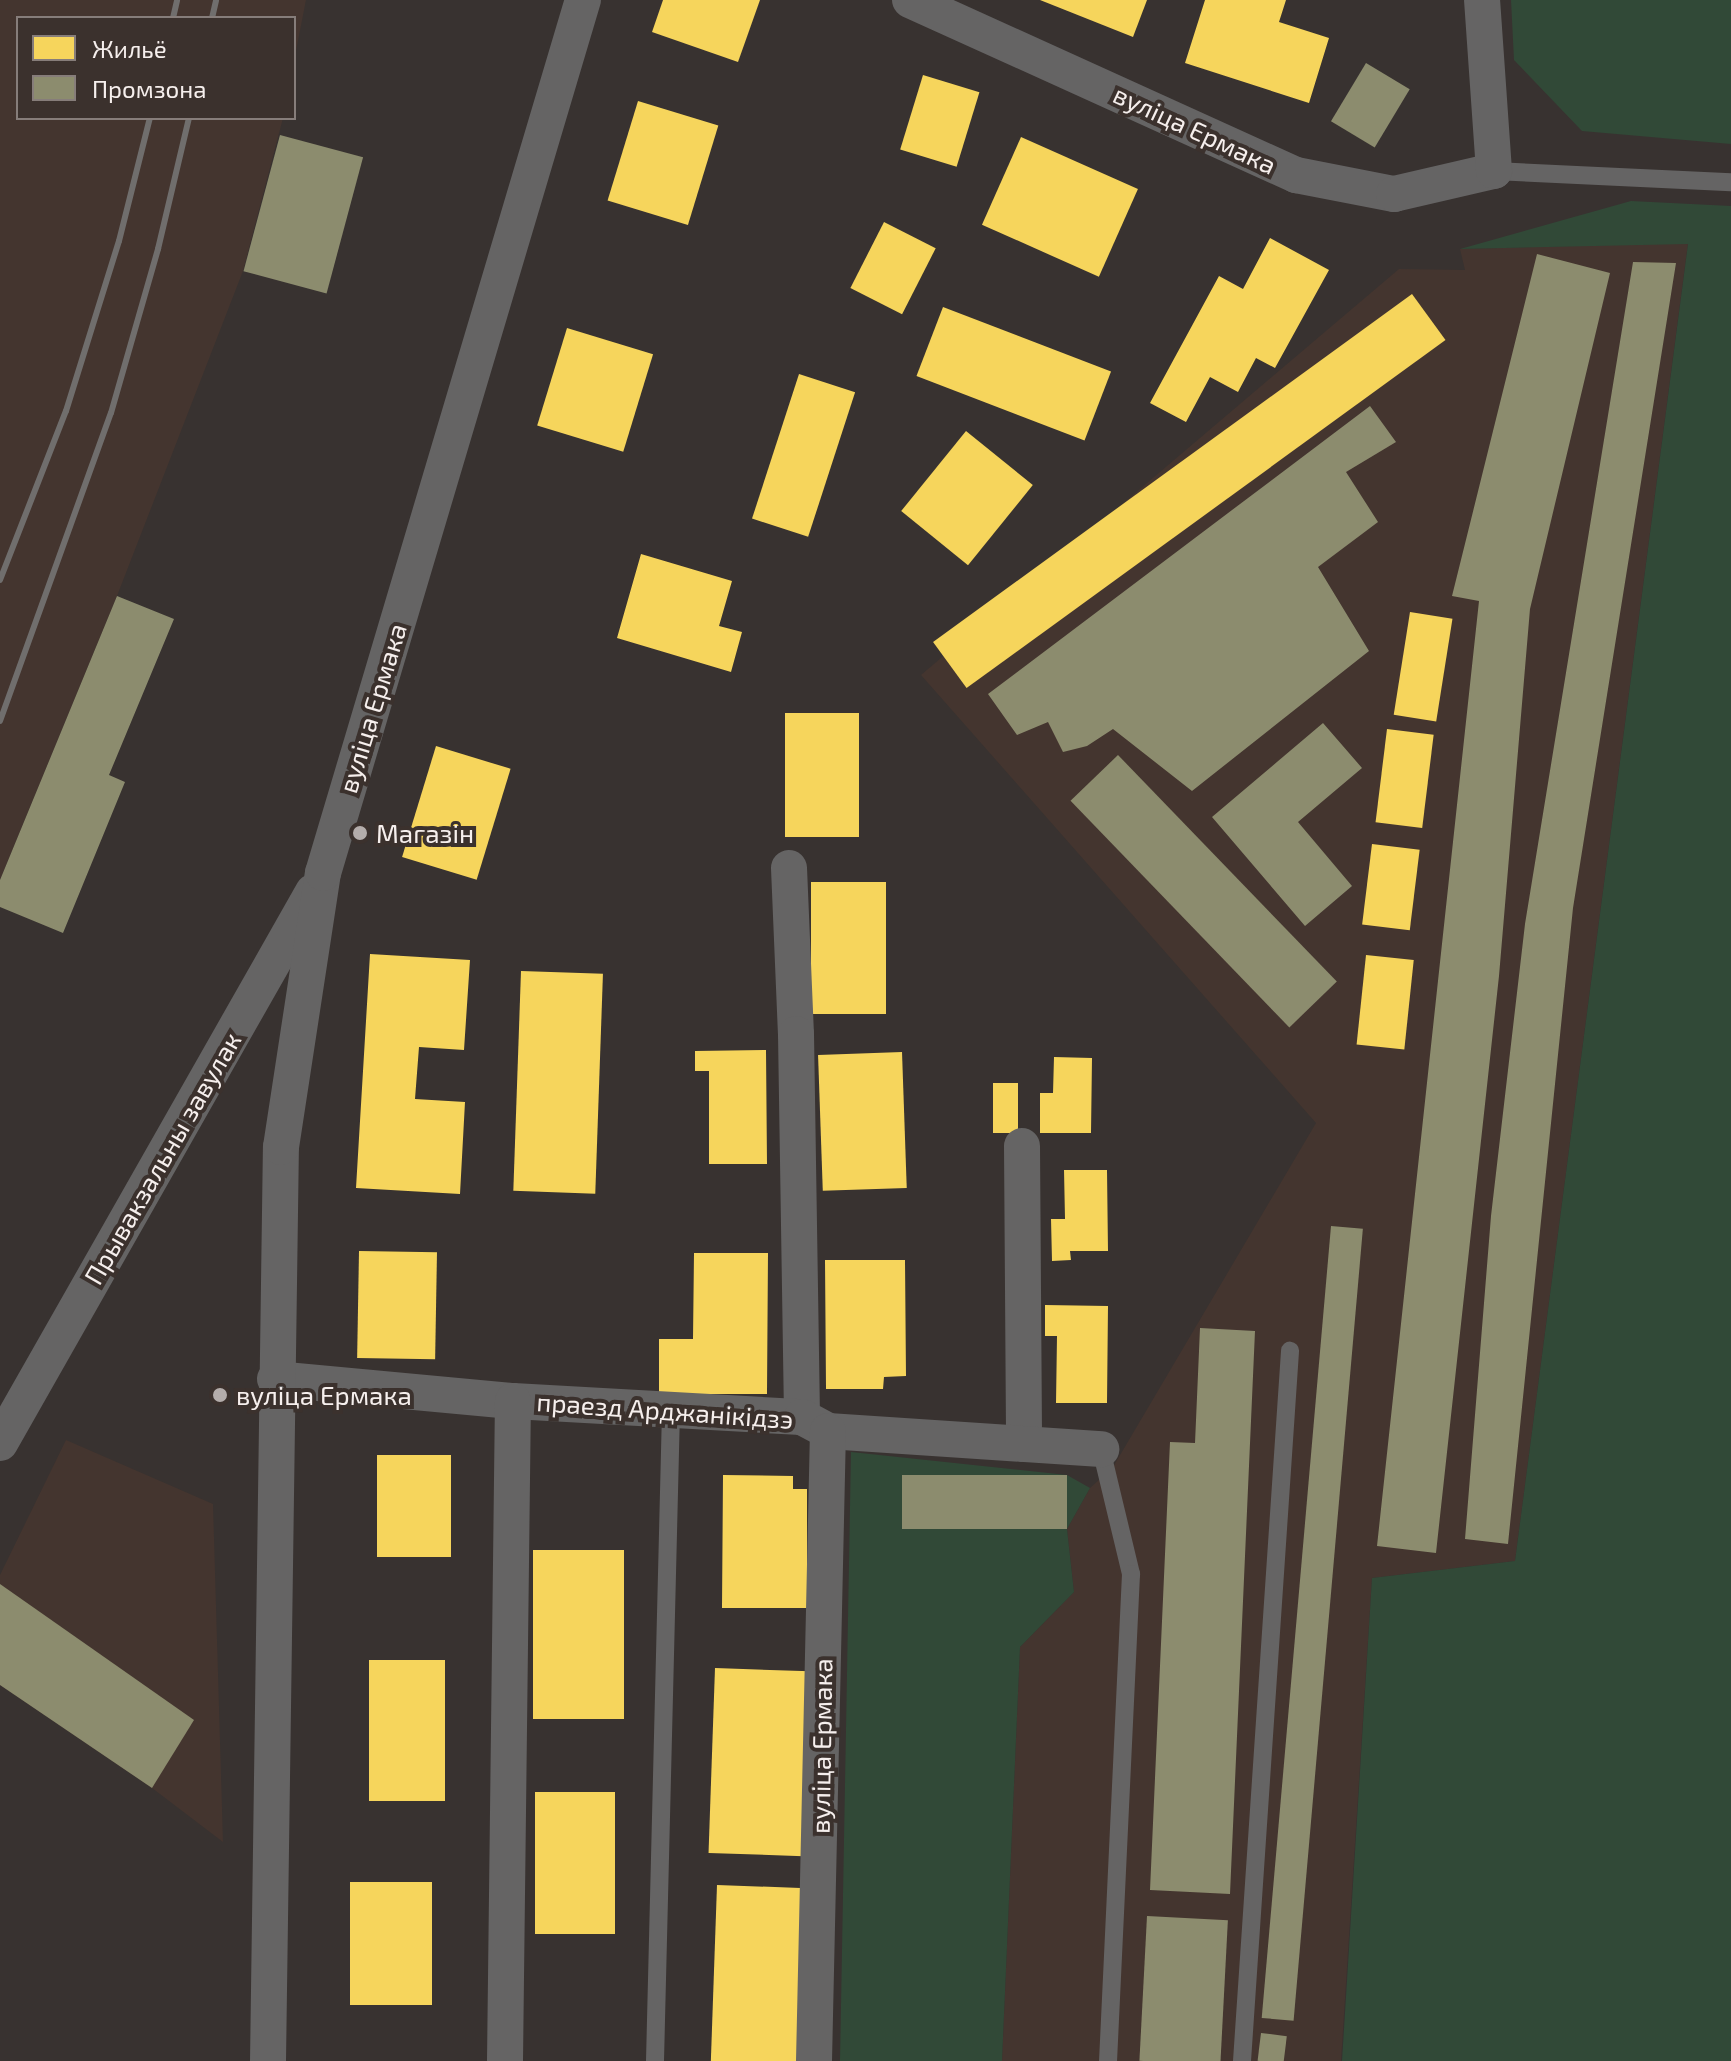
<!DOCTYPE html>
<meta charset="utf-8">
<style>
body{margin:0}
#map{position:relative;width:1731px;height:2061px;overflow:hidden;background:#383230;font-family:"Exo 2",sans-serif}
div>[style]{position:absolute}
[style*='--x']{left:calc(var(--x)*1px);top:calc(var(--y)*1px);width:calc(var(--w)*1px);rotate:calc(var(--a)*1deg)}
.built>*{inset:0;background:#44352f}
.green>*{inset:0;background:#314937}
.homes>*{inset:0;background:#f6d55c;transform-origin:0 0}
.industry>*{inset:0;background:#8c8c6e;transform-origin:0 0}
.service>*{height:18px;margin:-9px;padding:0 9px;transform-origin:9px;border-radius:9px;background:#656464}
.minor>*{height:36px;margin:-18px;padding:0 18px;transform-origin:18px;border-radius:18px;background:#656464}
.rail>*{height:6px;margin:-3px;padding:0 3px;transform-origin:3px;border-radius:3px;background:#706e6d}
.dots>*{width:22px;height:22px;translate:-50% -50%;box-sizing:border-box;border:4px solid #3b312d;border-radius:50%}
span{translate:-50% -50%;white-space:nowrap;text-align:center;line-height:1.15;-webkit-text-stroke:8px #3b312d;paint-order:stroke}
.street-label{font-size:26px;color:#f6efed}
.poi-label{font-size:26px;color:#f6efed}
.left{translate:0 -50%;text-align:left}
.legend{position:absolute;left:16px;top:16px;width:280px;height:104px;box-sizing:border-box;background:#3b312d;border:2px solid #867d7a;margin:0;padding:10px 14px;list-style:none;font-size:24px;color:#f6efed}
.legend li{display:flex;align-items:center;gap:16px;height:40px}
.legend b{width:40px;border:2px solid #867d7a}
</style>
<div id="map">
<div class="built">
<i style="clip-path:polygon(0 0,306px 0,294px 61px,294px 18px,18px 18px,18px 118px,283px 118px,243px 271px,117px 596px,0 880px)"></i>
<i style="clip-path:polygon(1688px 243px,1515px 1561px,1372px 1578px,1341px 2061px,1002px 2061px,1020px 1647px,1074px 1592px,1067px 1529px,1090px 1488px,1113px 1467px,1316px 1123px,921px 675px,1399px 269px,1465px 270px,1460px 249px)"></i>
<i style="clip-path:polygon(66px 1440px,213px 1504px,223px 1842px,152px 1788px,0 1685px,0 1575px)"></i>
</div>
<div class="green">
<i style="clip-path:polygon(1511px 0,1731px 0,1731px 144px,1582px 131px,1514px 60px)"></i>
<i style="clip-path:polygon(1631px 201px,1731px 206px,1731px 2061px,1342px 2061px,1372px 1578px,1515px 1561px,1688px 244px,1460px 249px)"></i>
<i style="clip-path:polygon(851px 1452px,1067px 1475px,1090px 1488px,1067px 1529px,1074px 1592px,1020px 1647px,1002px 2061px,840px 2061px)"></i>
</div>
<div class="homes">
<i style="clip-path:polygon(663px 0,760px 0,738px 62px,652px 32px)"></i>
<i style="clip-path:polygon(1040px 0,1147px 0,1133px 37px)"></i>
<i style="clip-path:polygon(1205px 0,1286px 0,1279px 22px,1329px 38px,1309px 103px,1185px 63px)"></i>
<i style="left:923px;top:75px;width:59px;height:78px;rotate:17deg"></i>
<i style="left:638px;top:101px;width:84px;height:104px;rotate:17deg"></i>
<i style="left:1021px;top:137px;width:128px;height:96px;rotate:24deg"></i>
<i style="left:884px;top:222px;width:58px;height:74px;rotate:27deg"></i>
<i style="clip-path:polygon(1270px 238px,1329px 270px,1275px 368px,1256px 358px,1238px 392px,1210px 377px,1186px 422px,1150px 403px,1219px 276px,1243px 289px)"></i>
<i style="left:1412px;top:294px;width:57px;height:592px;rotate:54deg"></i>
<i style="left:943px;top:307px;width:180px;height:74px;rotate:21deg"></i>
<i style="left:567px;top:328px;width:90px;height:102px;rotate:17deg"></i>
<i style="left:799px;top:374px;width:59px;height:152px;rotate:18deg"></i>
<i style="left:966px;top:431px;width:86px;height:103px;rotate:39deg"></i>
<i style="clip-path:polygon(641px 554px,732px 581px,719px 626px,742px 632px,731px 672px,617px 638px)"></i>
<i style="left:1410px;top:612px;width:43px;height:104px;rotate:9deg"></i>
<i style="left:785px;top:713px;width:74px;height:124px"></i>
<i style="left:1387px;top:729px;width:47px;height:94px;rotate:7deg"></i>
<i style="left:436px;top:746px;width:78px;height:116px;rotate:17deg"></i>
<i style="left:1372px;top:844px;width:48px;height:81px;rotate:7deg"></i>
<i style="left:811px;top:882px;width:75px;height:132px"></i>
<i style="clip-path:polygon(370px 954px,470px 960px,464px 1050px,419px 1047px,415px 1099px,465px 1102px,460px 1194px,356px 1188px)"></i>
<i style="left:1366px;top:955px;width:48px;height:90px;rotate:6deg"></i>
<i style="left:521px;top:971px;width:82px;height:220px;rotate:2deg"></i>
<i style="clip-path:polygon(766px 1050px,767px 1164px,709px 1164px,709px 1071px,695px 1071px,695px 1051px)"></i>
<i style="left:902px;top:1052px;width:136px;height:84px;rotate:88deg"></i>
<i style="clip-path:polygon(1054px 1057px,1092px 1058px,1091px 1133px,1040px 1133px,1040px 1093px,1053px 1093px)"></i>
<i style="left:1018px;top:1083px;width:50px;height:25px;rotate:90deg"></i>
<i style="clip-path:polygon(1064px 1170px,1107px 1170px,1108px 1251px,1070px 1251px,1071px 1260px,1052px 1261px,1051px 1219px,1065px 1219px)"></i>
<i style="left:359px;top:1251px;width:78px;height:107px;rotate:1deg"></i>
<i style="clip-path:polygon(694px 1253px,768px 1253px,767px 1394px,659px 1394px,659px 1339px,693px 1339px)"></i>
<i style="clip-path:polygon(825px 1260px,905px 1260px,906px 1376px,884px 1377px,883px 1389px,826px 1389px)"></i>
<i style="clip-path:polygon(1045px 1305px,1108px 1306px,1107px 1403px,1056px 1403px,1057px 1336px,1045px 1336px)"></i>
<i style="left:377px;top:1455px;width:74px;height:102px"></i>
<i style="clip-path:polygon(723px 1475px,793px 1476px,793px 1489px,807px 1489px,807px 1608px,722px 1608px)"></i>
<i style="left:533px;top:1550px;width:91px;height:169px"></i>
<i style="left:445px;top:1660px;width:141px;height:76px;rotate:90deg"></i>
<i style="left:715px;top:1668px;width:95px;height:185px;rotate:2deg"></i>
<i style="left:535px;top:1792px;width:80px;height:142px"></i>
<i style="left:350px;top:1882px;width:82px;height:123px"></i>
<i style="left:717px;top:1885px;width:90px;height:176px;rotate:2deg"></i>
</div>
<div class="industry">
<i style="left:1366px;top:63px;width:51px;height:68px;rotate:31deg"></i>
<i style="left:280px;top:135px;width:86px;height:141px;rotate:15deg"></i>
<i style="clip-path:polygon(1537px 254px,1610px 273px,1530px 609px,1499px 976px,1436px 1553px,1377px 1546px,1479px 601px,1452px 596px)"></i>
<i style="clip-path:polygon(1633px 262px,1676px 263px,1573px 908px,1508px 1544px,1465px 1539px,1491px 1216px,1525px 924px)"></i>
<i style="clip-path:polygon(1370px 406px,1396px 442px,1346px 472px,1378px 522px,1318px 567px,1369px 651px,1192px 791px,1113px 729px,1087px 746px,1063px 752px,1048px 722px,1017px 735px,988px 694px)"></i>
<i style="clip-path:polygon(117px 596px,174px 619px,109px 775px,125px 782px,63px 933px,0 907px,0 880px)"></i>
<i style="clip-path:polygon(1323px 723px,1362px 768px,1298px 822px,1352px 886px,1305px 926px,1212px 817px)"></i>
<i style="left:1118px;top:755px;width:315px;height:66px;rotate:46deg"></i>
<i style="left:1331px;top:1226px;width:32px;height:795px;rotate:5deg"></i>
<i style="clip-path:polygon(1200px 1328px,1255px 1331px,1230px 1894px,1150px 1890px,1170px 1442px,1195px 1443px)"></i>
<i style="left:1067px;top:1475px;width:54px;height:165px;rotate:90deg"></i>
<i style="clip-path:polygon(0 1584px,194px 1720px,152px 1788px,0 1685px)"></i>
<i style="left:1147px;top:1916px;width:81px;height:145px;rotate:3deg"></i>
<i style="left:1261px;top:2033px;width:26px;height:28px;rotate:7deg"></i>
</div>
<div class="service">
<i style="--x:1494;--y:171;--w:237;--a:2.7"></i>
<i style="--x:1101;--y:1449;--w:129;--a:76.5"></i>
<i style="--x:1131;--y:1574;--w:488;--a:92.7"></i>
<i style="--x:655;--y:2061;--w:650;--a:-88.59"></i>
<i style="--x:1242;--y:2061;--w:712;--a:-86.13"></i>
</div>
<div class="minor">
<i style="--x:910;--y:0;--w:424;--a:24.4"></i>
<i style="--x:1296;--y:175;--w:100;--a:11"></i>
<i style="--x:1394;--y:194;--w:103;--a:-13"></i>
<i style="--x:1494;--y:171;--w:171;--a:-94"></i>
<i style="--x:789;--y:868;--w:166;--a:87.6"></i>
<i style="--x:796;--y:1034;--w:383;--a:89.1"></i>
<i style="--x:1022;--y:1146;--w:298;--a:89.6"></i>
<i style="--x:275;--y:1379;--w:239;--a:5.3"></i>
<i style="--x:513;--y:1401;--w:289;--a:3.2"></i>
<i style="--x:802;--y:1417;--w:30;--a:28"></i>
<i style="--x:828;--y:1431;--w:274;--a:3.8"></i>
<i style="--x:0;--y:1443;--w:634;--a:-60.4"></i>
<i style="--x:268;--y:2061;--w:914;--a:-89.19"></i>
<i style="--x:281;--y:1147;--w:277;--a:-81.3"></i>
<i style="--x:323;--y:873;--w:911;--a:-73.42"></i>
<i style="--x:505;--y:2061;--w:660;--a:-89.31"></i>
<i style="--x:814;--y:2061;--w:630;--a:-88.73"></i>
</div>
<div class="rail">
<i style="--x:173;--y:18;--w:18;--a:-77"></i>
<i style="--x:212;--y:18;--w:18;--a:-77"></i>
<i style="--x:0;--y:580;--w:181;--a:-68.7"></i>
<i style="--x:66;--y:411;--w:178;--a:-72.7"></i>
<i style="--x:119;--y:241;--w:127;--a:-75.9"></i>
<i style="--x:0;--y:721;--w:327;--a:-70.2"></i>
<i style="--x:111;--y:413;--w:171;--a:-74"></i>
<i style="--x:158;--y:249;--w:135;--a:-76.7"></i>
</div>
<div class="dots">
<i style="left:360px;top:833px;background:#b4adab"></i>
<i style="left:220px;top:1395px;background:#b4adab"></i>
</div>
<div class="street-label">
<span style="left:1195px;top:129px;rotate:25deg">вуліца Ермака</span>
<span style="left:372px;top:708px;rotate:-73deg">вуліца Ермака</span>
<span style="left:162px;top:1158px;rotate:-60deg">Прывакзальны завулак</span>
<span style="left:665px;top:1410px;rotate:4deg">праезд Арджанікідзэ</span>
<span style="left:821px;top:1746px;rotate:-89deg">вуліца Ермака</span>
</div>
<div class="poi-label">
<span class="left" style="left:376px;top:833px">Магазін</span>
<span class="left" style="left:236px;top:1395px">вуліца Ермака</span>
</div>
<ul class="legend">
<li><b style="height:22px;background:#f6d55c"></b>Жильё</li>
<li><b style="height:22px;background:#8c8c6e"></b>Промзона</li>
</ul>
</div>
